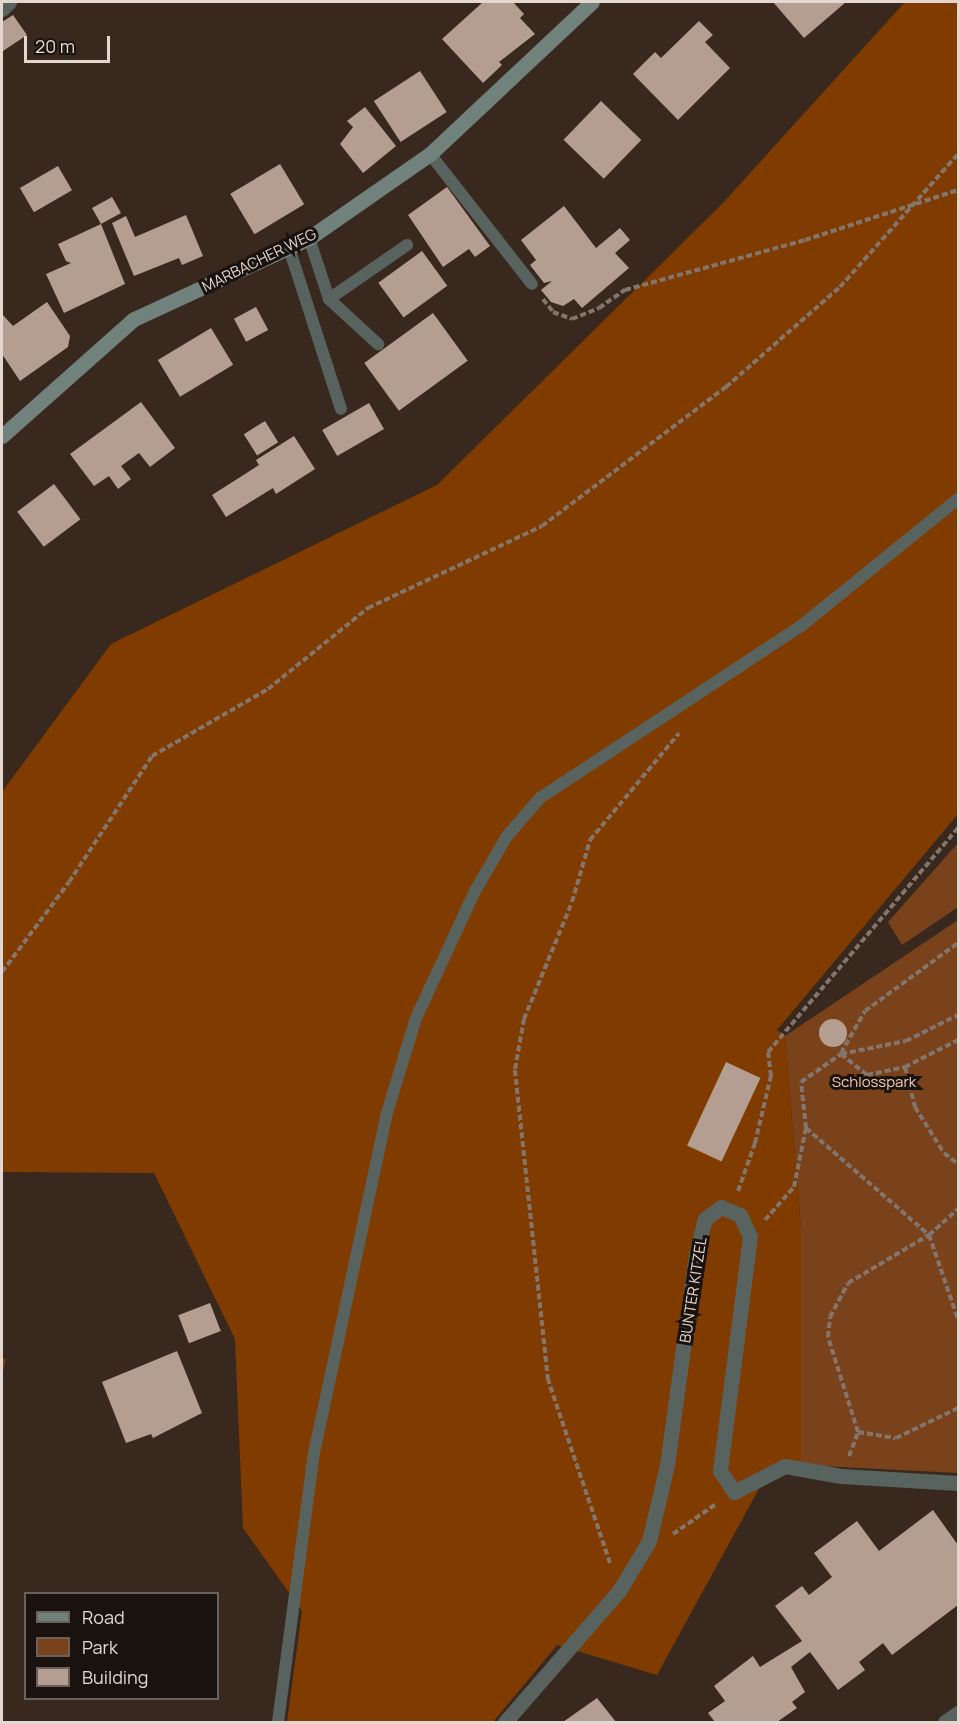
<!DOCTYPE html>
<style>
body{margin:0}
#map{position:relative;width:960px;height:1724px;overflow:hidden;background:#39281d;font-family:Manrope,sans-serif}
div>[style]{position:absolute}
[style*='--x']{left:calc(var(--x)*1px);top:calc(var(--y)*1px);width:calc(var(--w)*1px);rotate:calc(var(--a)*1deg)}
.green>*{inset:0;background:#79421b}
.forest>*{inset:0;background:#803c00;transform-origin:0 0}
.building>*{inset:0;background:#b49e91;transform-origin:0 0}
.round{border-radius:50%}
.path>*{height:4px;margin-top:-2px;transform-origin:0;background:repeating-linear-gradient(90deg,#84756c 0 6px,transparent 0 9px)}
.lane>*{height:12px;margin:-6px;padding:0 6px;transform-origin:6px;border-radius:6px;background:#586360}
.street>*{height:15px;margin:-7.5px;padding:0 7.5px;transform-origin:7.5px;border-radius:7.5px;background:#586360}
.secondary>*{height:15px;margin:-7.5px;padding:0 7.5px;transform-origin:7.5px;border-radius:7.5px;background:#71827c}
span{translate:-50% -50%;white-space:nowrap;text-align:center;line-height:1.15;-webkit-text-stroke:6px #1a120e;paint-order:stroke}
.street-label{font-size:15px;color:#e3d7d0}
.park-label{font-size:15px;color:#f6cdb4}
.frame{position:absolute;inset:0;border:3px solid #e3d7d0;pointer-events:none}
.legend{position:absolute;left:24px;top:1592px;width:195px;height:108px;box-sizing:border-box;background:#1a120e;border:2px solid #6a615c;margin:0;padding:8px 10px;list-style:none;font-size:18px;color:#e3d7d0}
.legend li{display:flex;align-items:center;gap:12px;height:30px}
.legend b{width:30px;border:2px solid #6a615c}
.scale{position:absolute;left:24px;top:36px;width:86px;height:27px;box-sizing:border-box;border:3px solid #e3d7d0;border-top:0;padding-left:8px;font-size:18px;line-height:21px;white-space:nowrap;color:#e3d7d0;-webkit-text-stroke:4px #1a120e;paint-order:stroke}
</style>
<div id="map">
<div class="green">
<i style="clip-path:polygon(958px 843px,958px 907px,902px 945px,888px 922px)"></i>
<i style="clip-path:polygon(958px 920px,958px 1473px,801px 1465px,801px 1228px,785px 1036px)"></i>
</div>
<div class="forest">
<i style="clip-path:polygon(905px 2px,958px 2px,958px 814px,777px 1030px,785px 1036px,801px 1228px,801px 1465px,761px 1485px,657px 1675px,557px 1645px,493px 1722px,287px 1722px,302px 1611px,243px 1528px,235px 1339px,154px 1173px,2px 1172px,2px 792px,111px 644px,437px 485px,722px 204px)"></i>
<i style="left:2px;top:1358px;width:4px;height:223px;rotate:14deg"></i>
</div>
<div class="building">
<i style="clip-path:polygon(483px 2px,513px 2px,524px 14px,520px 18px,535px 34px,499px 62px,502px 65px,483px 83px,442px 39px)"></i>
<i style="clip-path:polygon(773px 2px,846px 2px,804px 38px)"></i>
<i style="clip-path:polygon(13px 15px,27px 35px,3px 51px,2px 22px)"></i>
<i style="clip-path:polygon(699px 21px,713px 35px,705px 42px,730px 68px,678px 120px,633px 74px,655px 52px,661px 58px)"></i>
<i style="left:420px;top:71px;width:49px;height:55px;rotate:57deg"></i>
<i style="left:601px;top:101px;width:56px;height:54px;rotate:44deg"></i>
<i style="clip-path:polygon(365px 107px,396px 146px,363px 173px,340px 144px,353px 127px,347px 121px)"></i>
<i style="left:280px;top:164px;width:47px;height:58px;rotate:59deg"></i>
<i style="left:58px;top:166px;width:28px;height:44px;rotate:60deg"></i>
<i style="clip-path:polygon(447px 187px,490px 246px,475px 257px,469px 249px,443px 267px,408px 215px)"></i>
<i style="clip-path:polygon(112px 197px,121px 213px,101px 224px,125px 284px,64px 313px,46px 274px,71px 263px,66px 261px,58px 244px,101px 224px,92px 208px)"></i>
<i style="clip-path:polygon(564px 206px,596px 248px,620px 228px,630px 240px,615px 253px,629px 268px,582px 308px,574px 299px,563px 306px,551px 302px,541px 290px,552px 281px,544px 283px,530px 265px,536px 260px,521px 240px)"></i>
<i style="clip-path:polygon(186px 215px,203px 256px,182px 265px,179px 258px,134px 276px,112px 223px,126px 216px,135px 237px)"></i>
<i style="left:422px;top:251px;width:43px;height:54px;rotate:54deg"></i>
<i style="clip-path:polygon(47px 302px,70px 336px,68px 347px,20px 381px,2px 354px,2px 314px,13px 326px)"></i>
<i style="left:256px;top:307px;width:26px;height:25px;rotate:62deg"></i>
<i style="left:433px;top:313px;width:59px;height:85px;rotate:54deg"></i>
<i style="left:211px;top:328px;width:43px;height:62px;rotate:59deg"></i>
<i style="clip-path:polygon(141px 402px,175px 448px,150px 467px,139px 453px,121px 466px,131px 479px,118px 489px,109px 476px,94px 486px,70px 454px)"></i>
<i style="left:369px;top:403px;width:30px;height:54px;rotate:60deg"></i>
<i style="left:265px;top:421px;width:25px;height:25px;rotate:58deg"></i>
<i style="clip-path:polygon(294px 436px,315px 469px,276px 494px,273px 488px,226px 517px,212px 495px,259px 465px,256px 460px)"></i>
<i style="left:54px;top:484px;width:44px;height:46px;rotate:53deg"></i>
<i class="round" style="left:819px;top:1019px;width:28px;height:28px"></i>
<i style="left:726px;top:1062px;width:38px;height:92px;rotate:25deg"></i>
<i style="left:210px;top:1303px;width:30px;height:34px;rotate:69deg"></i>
<i style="clip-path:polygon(177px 1351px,202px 1413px,153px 1438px,151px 1434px,126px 1443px,102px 1382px)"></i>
<i style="clip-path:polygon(933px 1510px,958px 1545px,958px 1605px,892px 1655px,883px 1643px,859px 1662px,865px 1670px,838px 1690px,810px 1652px,791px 1667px,805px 1692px,792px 1702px,797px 1708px,777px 1722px,715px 1722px,708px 1713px,725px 1701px,714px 1686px,753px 1656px,760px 1667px,802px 1641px,775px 1606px,802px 1586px,809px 1595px,832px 1577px,814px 1553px,857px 1521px,879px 1551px)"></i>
<i style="clip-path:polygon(597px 1698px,616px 1722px,563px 1722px)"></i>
</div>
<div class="path">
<i style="--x:543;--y:299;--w:16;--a:52"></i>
<i style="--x:553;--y:312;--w:20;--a:20"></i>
<i style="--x:572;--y:319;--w:29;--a:-22"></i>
<i style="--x:599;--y:308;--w:32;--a:-35"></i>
<i style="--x:625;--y:290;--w:187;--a:-15.5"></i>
<i style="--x:805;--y:240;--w:161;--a:-18.1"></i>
<i style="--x:2;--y:972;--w:112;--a:-53.3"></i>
<i style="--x:69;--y:882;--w:151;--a:-56.6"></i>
<i style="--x:152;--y:756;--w:134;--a:-30"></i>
<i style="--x:268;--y:689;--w:129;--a:-39"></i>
<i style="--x:368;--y:608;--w:192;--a:-25.2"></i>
<i style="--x:542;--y:526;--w:231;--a:-37.1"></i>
<i style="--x:726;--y:387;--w:152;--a:-41.3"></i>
<i style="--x:840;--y:287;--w:178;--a:-48.4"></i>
<i style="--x:841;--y:1053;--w:48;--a:-60.3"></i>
<i style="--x:865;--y:1011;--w:115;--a:-36.2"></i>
<i style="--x:841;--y:1054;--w:33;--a:39"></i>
<i style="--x:867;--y:1075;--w:39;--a:-12"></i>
<i style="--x:905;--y:1067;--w:59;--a:-27"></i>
<i style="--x:905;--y:1067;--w:41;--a:76"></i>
<i style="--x:915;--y:1107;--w:54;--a:57.8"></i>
<i style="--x:944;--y:1153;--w:18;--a:38"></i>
<i style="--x:806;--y:1128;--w:163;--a:41"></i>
<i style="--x:929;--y:1235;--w:89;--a:71"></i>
<i style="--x:738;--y:1191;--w:51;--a:-70.5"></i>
<i style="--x:755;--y:1143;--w:69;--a:-76.6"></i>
<i style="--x:771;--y:1076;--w:24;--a:-97"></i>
<i style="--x:768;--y:1052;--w:294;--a:-49.7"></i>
<i style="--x:765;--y:1220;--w:44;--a:-48.7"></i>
<i style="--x:794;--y:1187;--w:60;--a:-78.5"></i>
<i style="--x:806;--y:1128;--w:46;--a:-96.2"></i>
<i style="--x:801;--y:1082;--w:49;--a:-35"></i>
<i style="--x:841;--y:1054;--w:66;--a:-11.3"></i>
<i style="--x:906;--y:1041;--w:58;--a:-26.6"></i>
<i style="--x:858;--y:1432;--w:38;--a:9"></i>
<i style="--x:896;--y:1438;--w:69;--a:-25.8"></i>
<i style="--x:849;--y:1456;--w:26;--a:-69"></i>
<i style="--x:858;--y:1432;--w:100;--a:-107.5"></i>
<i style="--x:828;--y:1337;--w:20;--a:-84"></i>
<i style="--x:830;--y:1317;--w:38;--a:-62"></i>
<i style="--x:848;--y:1283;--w:94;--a:-30.7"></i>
<i style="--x:929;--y:1235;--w:39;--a:-42"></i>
<i style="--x:673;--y:1534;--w:52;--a:-34.9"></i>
<i style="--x:610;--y:1563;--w:193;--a:-108.7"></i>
<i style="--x:548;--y:1380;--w:313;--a:-96.1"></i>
<i style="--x:515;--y:1069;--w:51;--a:-79.8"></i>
<i style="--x:524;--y:1019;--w:126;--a:-67.7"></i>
<i style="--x:572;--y:902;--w:65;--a:-73.8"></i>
<i style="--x:590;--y:840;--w:139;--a:-50.2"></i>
</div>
<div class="lane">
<i style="--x:430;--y:154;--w:165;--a:51.9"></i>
<i style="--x:309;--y:238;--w:64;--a:71.8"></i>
<i style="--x:329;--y:299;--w:67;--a:42.6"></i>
<i style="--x:289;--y:248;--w:169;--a:72.1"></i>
<i style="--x:329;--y:299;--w:95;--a:-34.7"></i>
<i style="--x:278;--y:1722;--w:271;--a:-82.4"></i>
<i style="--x:314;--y:1453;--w:345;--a:-77.9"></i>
<i style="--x:386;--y:1116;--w:102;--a:-73"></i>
<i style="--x:416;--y:1018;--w:140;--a:-65.1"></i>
<i style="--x:475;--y:891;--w:64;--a:-59.8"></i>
<i style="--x:507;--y:836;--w:50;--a:-49"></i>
<i style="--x:540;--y:798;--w:313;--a:-33.4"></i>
<i style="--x:801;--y:626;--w:202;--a:-39"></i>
</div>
<div class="street">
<i style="--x:2;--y:9;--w:10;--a:-45"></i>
<i style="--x:505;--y:1722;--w:174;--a:-49"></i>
<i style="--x:619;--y:1591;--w:58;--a:-59"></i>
<i style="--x:649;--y:1541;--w:78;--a:-76.7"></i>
<i style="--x:667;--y:1465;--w:213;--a:-82.2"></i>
<i style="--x:696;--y:1254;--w:36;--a:-76"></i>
<i style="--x:705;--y:1219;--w:20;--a:-37"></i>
<i style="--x:721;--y:1207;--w:21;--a:23"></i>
<i style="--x:740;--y:1215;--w:23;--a:65"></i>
<i style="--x:750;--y:1236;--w:237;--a:97.3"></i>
<i style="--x:720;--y:1471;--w:25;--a:56"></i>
<i style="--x:734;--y:1492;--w:57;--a:-27"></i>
<i style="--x:785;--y:1466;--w:57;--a:10.1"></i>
<i style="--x:841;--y:1476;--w:117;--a:3.4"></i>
<i style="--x:945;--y:1722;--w:16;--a:-35"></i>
</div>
<div class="secondary">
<i style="--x:2;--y:436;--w:176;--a:-41.6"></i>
<i style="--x:134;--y:319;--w:193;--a:-24.8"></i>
<i style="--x:309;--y:238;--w:147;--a:-34.8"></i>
<i style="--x:430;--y:154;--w:222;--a:-43.2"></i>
</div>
<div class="street-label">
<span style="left:259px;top:260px;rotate:-26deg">MARBACHER WEG</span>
<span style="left:693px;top:1290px;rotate:-81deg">BUNTER KITZEL</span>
</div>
<div class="park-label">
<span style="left:874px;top:1082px">Schlosspark</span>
</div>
<div class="frame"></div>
<ul class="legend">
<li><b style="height:8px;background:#71827c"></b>Road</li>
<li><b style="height:16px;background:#79421b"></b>Park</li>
<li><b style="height:16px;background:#b49e91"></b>Building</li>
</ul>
<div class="scale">20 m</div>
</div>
